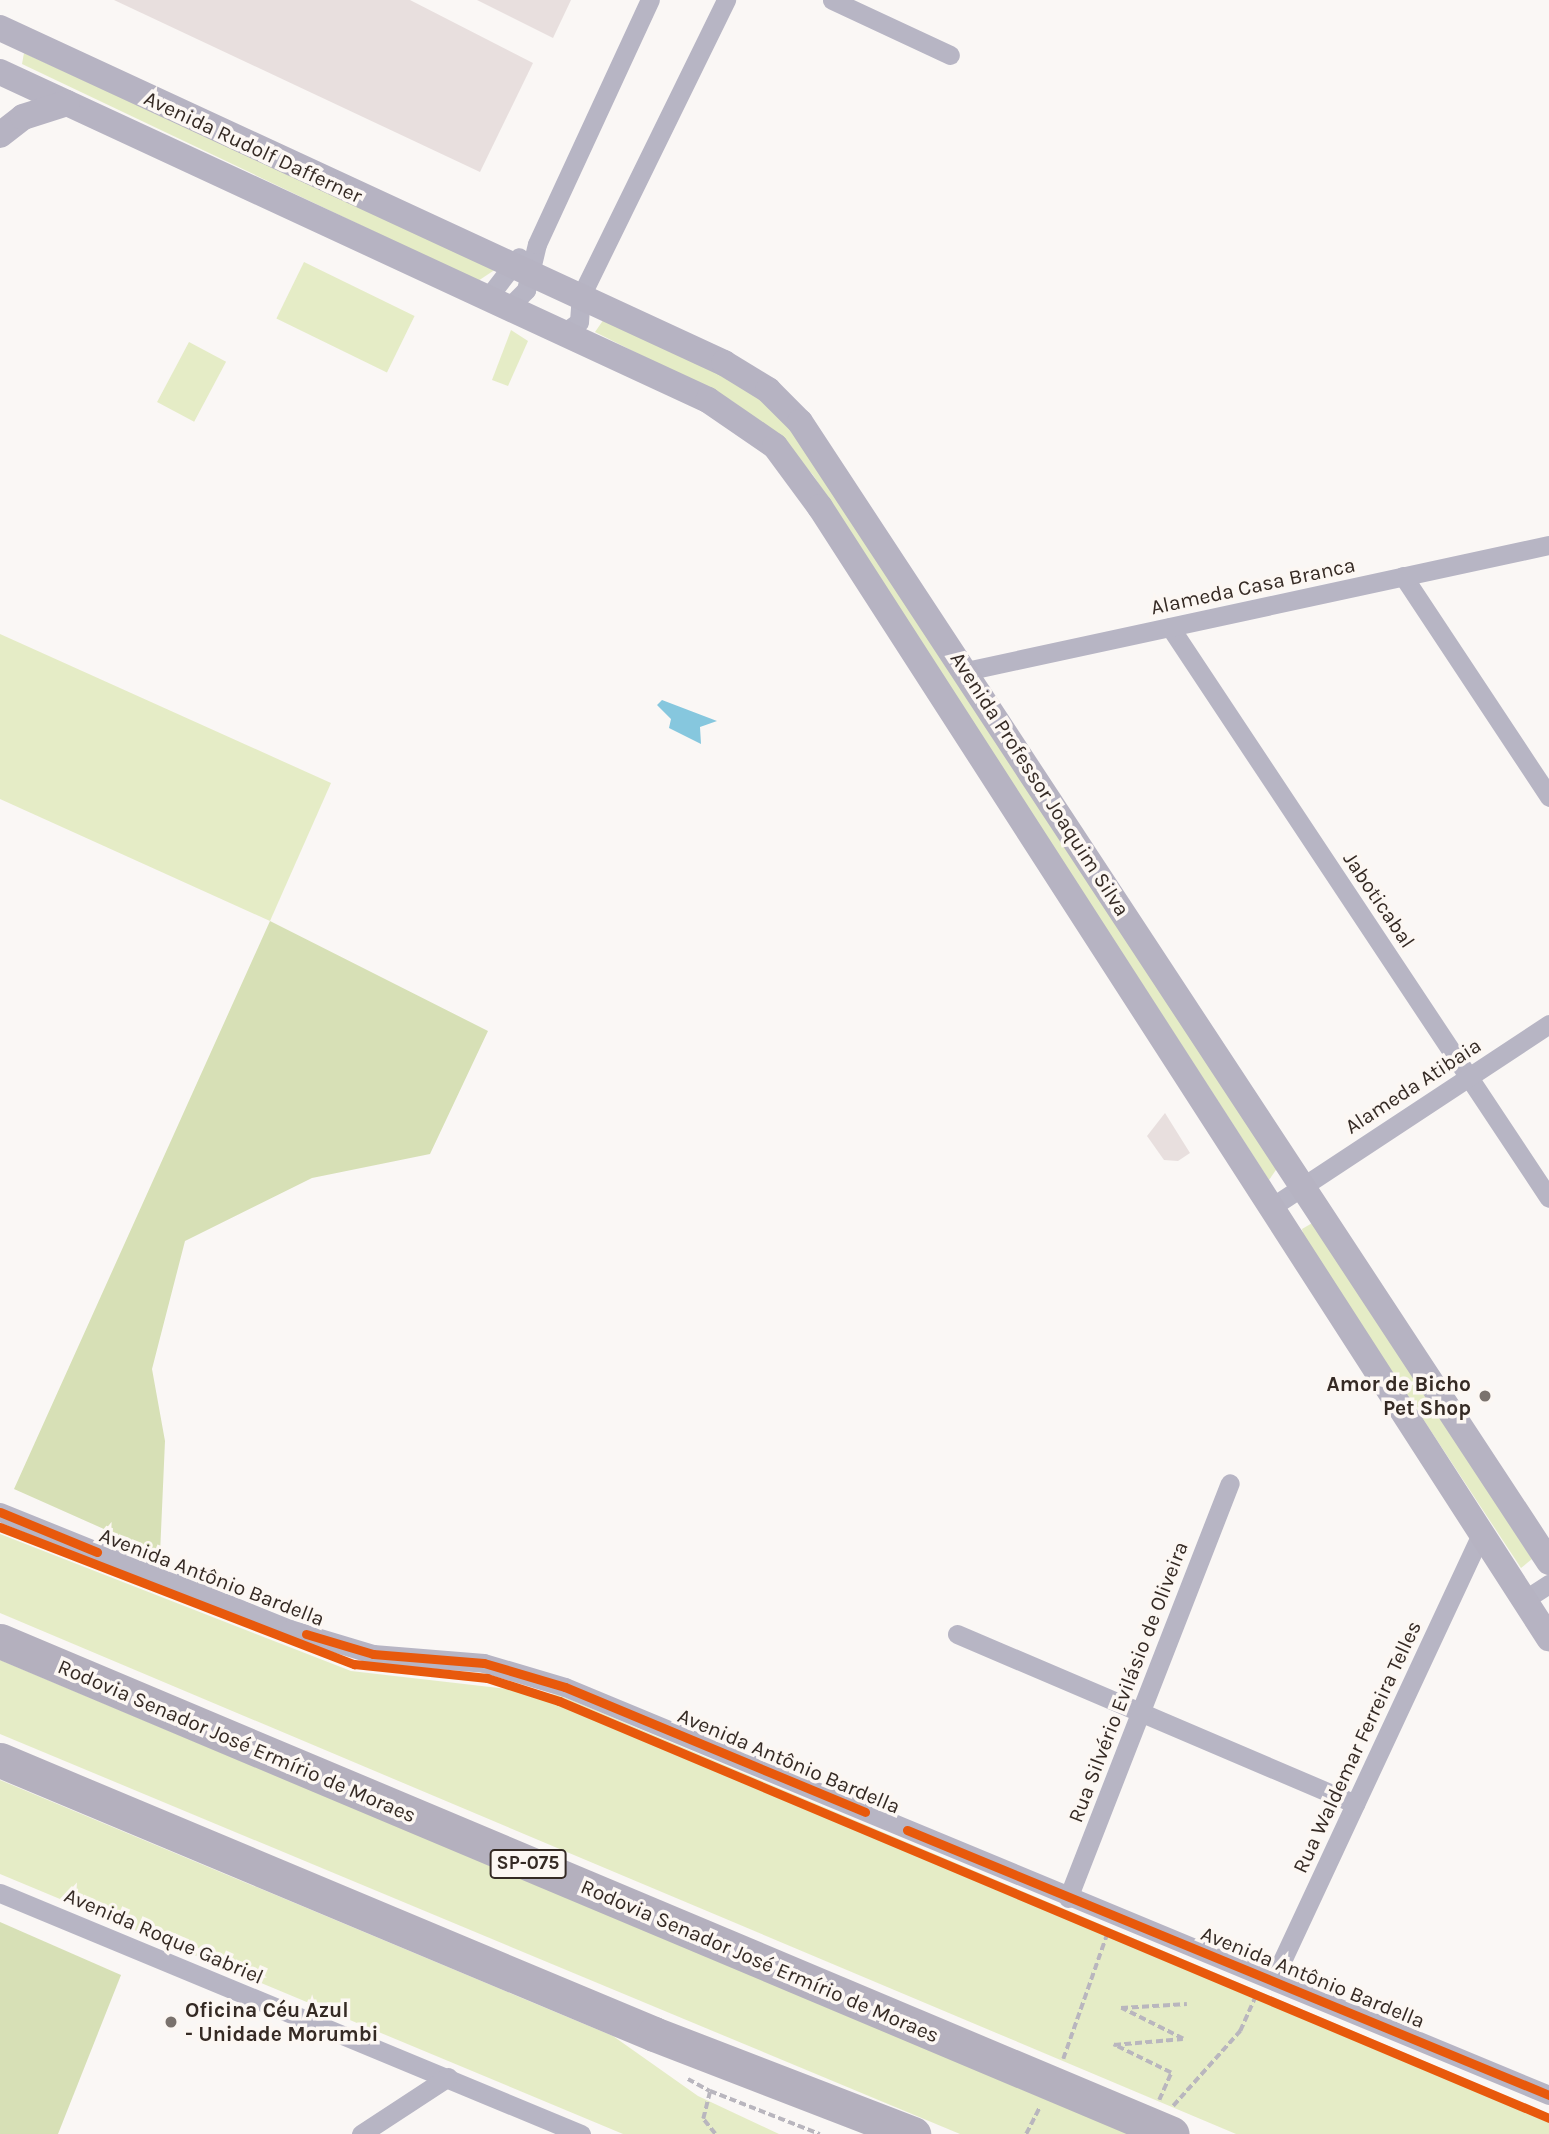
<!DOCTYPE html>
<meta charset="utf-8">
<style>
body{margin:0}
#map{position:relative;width:1549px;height:2134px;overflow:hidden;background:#faf7f5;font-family:Karla,sans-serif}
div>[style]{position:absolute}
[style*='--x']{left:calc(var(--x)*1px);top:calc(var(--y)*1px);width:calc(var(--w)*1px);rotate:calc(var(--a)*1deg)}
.green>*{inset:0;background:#e5ecc6;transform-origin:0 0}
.forest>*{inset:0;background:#d7e0b6}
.water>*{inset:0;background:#86c7de}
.building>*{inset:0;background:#e8dfde}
.path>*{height:3.5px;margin-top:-1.75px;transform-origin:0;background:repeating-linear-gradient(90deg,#b9b6be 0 7px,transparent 0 10.5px)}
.minor>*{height:19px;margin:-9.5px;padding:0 9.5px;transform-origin:9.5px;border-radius:9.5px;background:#b7b5c4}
.secondary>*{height:26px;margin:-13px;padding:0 13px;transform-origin:13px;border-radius:13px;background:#b6b3c2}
.motorway>*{height:35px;margin:-17.5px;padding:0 17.5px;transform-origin:17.5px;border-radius:17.5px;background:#b4b0be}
.cycleway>*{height:9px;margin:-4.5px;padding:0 4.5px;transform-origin:4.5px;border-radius:4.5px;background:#e8590c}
.dots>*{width:19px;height:19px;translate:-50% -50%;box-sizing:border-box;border:4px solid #fcf7f3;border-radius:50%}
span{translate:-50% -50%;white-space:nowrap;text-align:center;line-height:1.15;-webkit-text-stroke:7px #fcf7f3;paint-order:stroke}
.shield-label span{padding:2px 5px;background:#fcf7f3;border:2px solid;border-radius:5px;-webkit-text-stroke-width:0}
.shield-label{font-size:19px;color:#352a24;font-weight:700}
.street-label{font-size:21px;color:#352a24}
.poi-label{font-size:21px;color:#352a24;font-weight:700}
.right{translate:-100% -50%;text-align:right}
.left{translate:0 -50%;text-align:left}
</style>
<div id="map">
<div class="green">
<i style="clip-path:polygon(24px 53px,496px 269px,478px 281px,22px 64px)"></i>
<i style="left:304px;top:262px;width:123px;height:63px;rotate:26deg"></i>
<i style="clip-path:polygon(604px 319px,741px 383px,782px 416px,1278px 1167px,1269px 1180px,813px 475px,777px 434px,732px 401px,595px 332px)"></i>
<i style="clip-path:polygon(511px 330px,528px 341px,508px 386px,492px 380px)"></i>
<i style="left:189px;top:342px;width:42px;height:68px;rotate:28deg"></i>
<i style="clip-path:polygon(0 634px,331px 783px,270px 921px,0 799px)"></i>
<i style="clip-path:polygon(1314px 1222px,1532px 1559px,1521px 1568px,1304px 1238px,1302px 1229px)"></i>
<i style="clip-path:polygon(0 1534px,351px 1671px,559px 1695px,1549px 2114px,1549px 2134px,1236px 2134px,0 1613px)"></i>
<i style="clip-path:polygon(0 1660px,1020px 2087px,1132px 2134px,960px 2134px,0 1734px)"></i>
<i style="clip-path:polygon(0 1780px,613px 2036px,698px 2096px,779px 2134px,623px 2134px,0 1874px)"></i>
</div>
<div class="forest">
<i style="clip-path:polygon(270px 921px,488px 1031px,430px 1154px,312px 1178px,185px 1241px,152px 1369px,165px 1441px,160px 1554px,14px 1489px)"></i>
<i style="clip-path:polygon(0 1922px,121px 1975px,58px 2134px,0 2134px)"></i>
</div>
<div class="water">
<i style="clip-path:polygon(662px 700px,717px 721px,700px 727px,701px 744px,669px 728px,671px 719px,657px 705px)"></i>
</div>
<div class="building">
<i style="clip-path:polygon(114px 0,410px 0,533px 63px,480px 172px)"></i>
<i style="clip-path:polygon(477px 0,571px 0,553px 38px)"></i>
<i style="clip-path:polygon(1165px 1113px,1190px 1153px,1178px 1161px,1164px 1160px,1147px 1136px)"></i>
</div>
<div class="path">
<i style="--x:1063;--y:2059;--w:136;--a:-70.6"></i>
<i style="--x:688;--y:2079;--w:25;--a:29"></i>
<i style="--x:1159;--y:2100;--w:30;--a:-66"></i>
<i style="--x:1171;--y:2073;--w:64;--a:-153.8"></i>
<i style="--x:1114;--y:2045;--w:69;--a:-5"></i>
<i style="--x:1183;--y:2039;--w:69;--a:-153.4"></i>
<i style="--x:1121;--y:2008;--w:66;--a:-3.5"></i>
<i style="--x:1173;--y:2106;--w:101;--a:-48.2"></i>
<i style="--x:1240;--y:2031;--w:42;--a:-65.9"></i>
<i style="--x:715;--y:2134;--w:19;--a:-129"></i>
<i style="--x:703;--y:2119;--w:29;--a:-76"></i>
<i style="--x:710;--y:2091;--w:118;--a:21.4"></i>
<i style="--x:1026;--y:2134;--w:30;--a:-63"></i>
</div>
<div class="minor">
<i style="--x:832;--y:0;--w:130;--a:25"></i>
<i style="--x:489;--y:296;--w:49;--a:-52.4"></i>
<i style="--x:510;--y:306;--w:23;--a:-45"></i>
<i style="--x:526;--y:290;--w:47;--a:-76.6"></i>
<i style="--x:537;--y:244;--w:269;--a:-65.2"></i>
<i style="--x:565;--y:332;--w:17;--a:-36"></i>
<i style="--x:579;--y:322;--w:26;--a:-86"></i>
<i style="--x:581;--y:296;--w:330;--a:-63.9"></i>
<i style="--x:1403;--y:576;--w:265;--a:56.5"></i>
<i style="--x:1170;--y:627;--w:685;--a:56.43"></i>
<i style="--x:966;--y:671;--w:596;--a:-12.2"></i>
<i style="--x:1270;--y:1208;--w:334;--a:-33.4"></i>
<i style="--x:0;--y:1512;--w:313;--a:22"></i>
<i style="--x:290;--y:1629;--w:87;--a:16.8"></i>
<i style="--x:373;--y:1654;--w:111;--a:4.6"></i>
<i style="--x:484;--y:1663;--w:84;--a:16.5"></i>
<i style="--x:565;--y:1687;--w:1065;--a:22.52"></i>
<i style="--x:1524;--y:1600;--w:30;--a:-33"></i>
<i style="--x:957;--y:1634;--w:433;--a:23.1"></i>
<i style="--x:0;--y:1893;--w:629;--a:22.53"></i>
<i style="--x:1068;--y:1898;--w:445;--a:-68.7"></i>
<i style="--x:1274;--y:1978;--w:490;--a:-65"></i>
<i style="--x:361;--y:2134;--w:104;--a:-33.2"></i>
</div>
<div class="secondary">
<i style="--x:0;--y:28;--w:798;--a:24.83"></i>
<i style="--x:724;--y:363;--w:52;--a:31.5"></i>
<i style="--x:768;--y:390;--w:45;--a:45"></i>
<i style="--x:800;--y:422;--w:1364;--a:56.69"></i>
<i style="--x:0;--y:72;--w:780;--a:24.86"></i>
<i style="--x:708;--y:400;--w:81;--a:34.5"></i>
<i style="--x:775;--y:446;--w:76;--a:53.6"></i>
<i style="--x:820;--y:507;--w:1346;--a:57.2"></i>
<i style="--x:0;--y:135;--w:29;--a:-38"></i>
<i style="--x:23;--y:117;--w:46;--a:-17.7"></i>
</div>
<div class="motorway">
<i style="--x:0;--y:1641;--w:1271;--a:22.81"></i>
<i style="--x:0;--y:1760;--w:709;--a:22.73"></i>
<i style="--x:654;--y:2034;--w:278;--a:21.1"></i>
</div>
<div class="cycleway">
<i style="--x:0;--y:1512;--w:105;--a:22.4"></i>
<i style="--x:0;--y:1527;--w:380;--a:21.2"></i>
<i style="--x:354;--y:1664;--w:134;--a:6"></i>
<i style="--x:487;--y:1678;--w:76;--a:17.7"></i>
<i style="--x:559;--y:1701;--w:1074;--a:22.84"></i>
<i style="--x:306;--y:1634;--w:70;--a:16.6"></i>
<i style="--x:373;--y:1654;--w:111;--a:4.6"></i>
<i style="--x:484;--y:1663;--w:84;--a:16.5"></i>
<i style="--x:565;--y:1687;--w:325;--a:22.6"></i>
<i style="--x:907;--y:1830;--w:695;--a:22.43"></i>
</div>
<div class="dots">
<i style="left:1485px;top:1396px;background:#7a726d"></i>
<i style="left:171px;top:2022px;background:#7a726d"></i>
</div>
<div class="shield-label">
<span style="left:528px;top:1864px">SP-075</span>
</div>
<div class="street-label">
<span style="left:253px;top:147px;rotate:25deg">Avenida Rudolf Dafferner</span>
<span style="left:1253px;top:586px;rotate:-12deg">Alameda Casa Branca</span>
<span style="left:1040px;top:784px;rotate:57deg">Avenida Professor Joaquim Silva</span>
<span style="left:1379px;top:900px;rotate:56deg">Jaboticabal</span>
<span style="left:1413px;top:1086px;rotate:-33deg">Alameda Atibaia</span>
<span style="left:212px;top:1577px;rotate:21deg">Avenida Antônio Bardella</span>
<span style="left:1128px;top:1682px;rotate:-69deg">Rua Silvério Evilásio de Oliveira</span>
<span style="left:237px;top:1741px;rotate:23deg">Rodovia Senador José Ermírio de Moraes</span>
<span style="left:1357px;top:1747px;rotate:-65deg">Rua Waldemar Ferreira Telles</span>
<span style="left:789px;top:1761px;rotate:23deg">Avenida Antônio Bardella</span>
<span style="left:164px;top:1936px;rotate:23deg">Avenida Roque Gabriel</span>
<span style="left:760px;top:1961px;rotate:23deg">Rodovia Senador José Ermírio de Moraes</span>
<span style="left:1313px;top:1977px;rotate:22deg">Avenida Antônio Bardella</span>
</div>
<div class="poi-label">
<span class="right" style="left:1471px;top:1396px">Amor de Bicho<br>Pet Shop</span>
<span class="left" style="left:185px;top:2022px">Oficina Céu Azul<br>- Unidade Morumbi</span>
</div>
</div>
